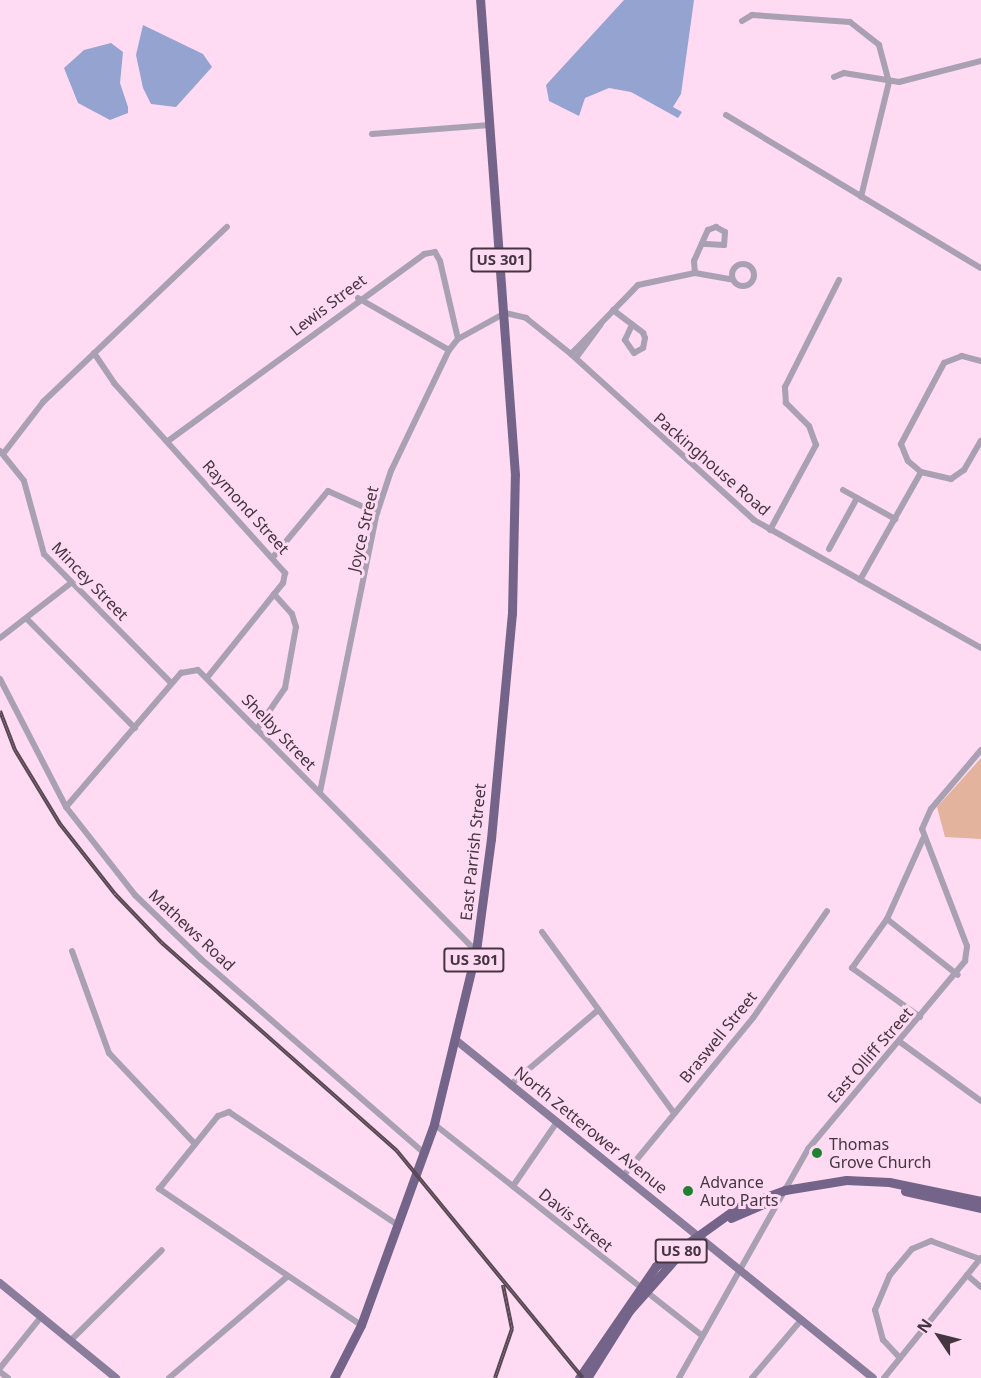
<!DOCTYPE html>
<style>
body{margin:0}
#map{position:relative;width:981px;height:1378px;overflow:hidden;background:#fedbf2;font-family:"Noto Sans",sans-serif}
div>[style]{position:absolute}
[style*='--x']{left:calc(var(--x)*1px);top:calc(var(--y)*1px);width:calc(var(--w)*1px);rotate:calc(var(--a)*1deg)}
.green>*{inset:0;background:#e4b39e}
.water>*{inset:0;background:#95a3d1}
.street>*{height:6px;margin:-3px;padding:0 3px;transform-origin:3px;border-radius:3px;background:#a9a0b4}
.street>.ring{margin:-3px;padding:0;box-sizing:content-box;background:none;border:6px solid #a9a0b4;border-radius:50%}
.secondary>*{height:8px;margin:-4px;padding:0 4px;transform-origin:4px;border-radius:4px;background:#8a7d9b}
.primary>*{height:9px;margin:-4.5px;padding:0 4.5px;transform-origin:4.5px;border-radius:4.5px;background:#756489}
.rail>*{height:4px;margin-top:-2px;transform-origin:0;background:repeating-linear-gradient(90deg,#fedbf2 0 4.5px,#584853 0 9px);box-sizing:border-box;border-block:2px solid #584853}
.dots>*{width:16px;height:16px;translate:-50% -50%;box-sizing:border-box;border:3px solid #fedbf2;border-radius:50%}
span{translate:-50% -50%;white-space:nowrap;text-align:center;line-height:1.15;-webkit-text-stroke:6px #fedbf2;paint-order:stroke}
.shield-label span{padding:2px 4px;background:#fedbf2;border:2px solid;border-radius:4px;-webkit-text-stroke-width:0}
.shield-label{font-size:15px;color:#443640;font-weight:700}
.street-label{font-size:16px;color:#443640}
.poi-label{font-size:16px;color:#443640}
.left{translate:0 -50%;text-align:left}
.north{position:absolute;left:909px;top:1306px;width:60px;height:60px;-webkit-text-stroke:4px #fedbf2;paint-order:stroke;rotate:305deg;font-size:16px;font-weight:700;line-height:24px;text-align:center;color:#443640}
.north::after{content:'';display:block;margin:auto;width:21px;height:27px;background:#443640;clip-path:polygon(50% 0,100% 100%,50% 72%,0 100%)}
</style>
<div id="map">
<div class="green">
<i style="clip-path:polygon(981px 758px,981px 839px,945px 837px,937px 807px)"></i>
</div>
<div class="water">
<i style="clip-path:polygon(624px 0,694px 0,681px 94px,673px 107px,682px 112px,678px 118px,631px 92px,609px 88px,585px 98px,579px 116px,549px 101px,546px 85px)"></i>
<i style="clip-path:polygon(143px 25px,203px 54px,212px 67px,176px 107px,151px 104px,143px 88px,136px 55px)"></i>
<i style="clip-path:polygon(111px 43px,123px 52px,120px 83px,128px 107px,128px 113px,110px 120px,78px 103px,64px 68px,84px 50px)"></i>
</div>
<div class="street">
<i style="--x:742;--y:21;--w:12;--a:-31"></i>
<i style="--x:752;--y:15;--w:98;--a:4.1"></i>
<i style="--x:850;--y:22;--w:37;--a:38"></i>
<i style="--x:879;--y:45;--w:38;--a:75"></i>
<i style="--x:889;--y:82;--w:118;--a:103.7"></i>
<i style="--x:834;--y:77;--w:11;--a:-22"></i>
<i style="--x:844;--y:73;--w:56;--a:9.3"></i>
<i style="--x:899;--y:82;--w:85;--a:-14.4"></i>
<i style="--x:726;--y:115;--w:297;--a:31"></i>
<i style="--x:372;--y:134;--w:118;--a:-4.4"></i>
<i class="ring" style="left:732px;top:264px;width:16px;height:16px"></i>
<i style="--x:695;--y:273;--w:12;--a:-95"></i>
<i style="--x:694;--y:261;--w:34;--a:-66"></i>
<i style="--x:708;--y:230;--w:9;--a:-21"></i>
<i style="--x:716;--y:227;--w:10;--a:29"></i>
<i style="--x:725;--y:232;--w:13;--a:94"></i>
<i style="--x:724;--y:245;--w:22;--a:-177"></i>
<i style="--x:358;--y:298;--w:105;--a:29.7"></i>
<i style="--x:613;--y:310;--w:38;--a:37"></i>
<i style="--x:643;--y:333;--w:5;--a:68"></i>
<i style="--x:645;--y:338;--w:10;--a:101"></i>
<i style="--x:643;--y:348;--w:10;--a:151"></i>
<i style="--x:634;--y:353;--w:16;--a:-125"></i>
<i style="--x:625;--y:340;--w:17;--a:-65"></i>
<i style="--x:94;--y:353;--w:36;--a:56"></i>
<i style="--x:114;--y:383;--w:256;--a:48"></i>
<i style="--x:285;--y:573;--w:10;--a:101"></i>
<i style="--x:283;--y:583;--w:122;--a:128.7"></i>
<i style="--x:571;--y:354;--w:96;--a:-45.8"></i>
<i style="--x:638;--y:285;--w:58;--a:-11.9"></i>
<i style="--x:695;--y:273;--w:36;--a:10"></i>
<i style="--x:576;--y:358;--w:42;--a:-53.7"></i>
<i style="--x:981;--y:361;--w:20;--a:-165"></i>
<i style="--x:962;--y:356;--w:19;--a:159"></i>
<i style="--x:944;--y:363;--w:92;--a:118"></i>
<i style="--x:901;--y:444;--w:18;--a:68"></i>
<i style="--x:908;--y:461;--w:17;--a:40"></i>
<i style="--x:921;--y:472;--w:31;--a:13"></i>
<i style="--x:951;--y:479;--w:16;--a:-35"></i>
<i style="--x:964;--y:470;--w:34;--a:-60"></i>
<i style="--x:168;--y:441;--w:317;--a:-36.1"></i>
<i style="--x:424;--y:254;--w:11;--a:-10"></i>
<i style="--x:435;--y:252;--w:10;--a:61"></i>
<i style="--x:440;--y:261;--w:80;--a:77"></i>
<i style="--x:0;--y:451;--w:38;--a:51"></i>
<i style="--x:24;--y:481;--w:76;--a:74.7"></i>
<i style="--x:44;--y:554;--w:181;--a:45.4"></i>
<i style="--x:3;--y:454;--w:66;--a:-52.4"></i>
<i style="--x:43;--y:402;--w:254;--a:-43.6"></i>
<i style="--x:843;--y:490;--w:60;--a:29.1"></i>
<i style="--x:770;--y:530;--w:97;--a:-61.6"></i>
<i style="--x:816;--y:445;--w:20;--a:-110"></i>
<i style="--x:809;--y:426;--w:33;--a:-135"></i>
<i style="--x:786;--y:403;--w:16;--a:-94"></i>
<i style="--x:785;--y:387;--w:120;--a:-63.2"></i>
<i style="--x:829;--y:549;--w:58;--a:-61.2"></i>
<i style="--x:273;--y:557;--w:86;--a:-50.2"></i>
<i style="--x:328;--y:491;--w:54;--a:24.2"></i>
<i style="--x:860;--y:580;--w:124;--a:-60.5"></i>
<i style="--x:28;--y:620;--w:152;--a:45.3"></i>
<i style="--x:0;--y:638;--w:90;--a:-37.8"></i>
<i style="--x:0;--y:679;--w:144;--a:62.7"></i>
<i style="--x:66;--y:807;--w:112;--a:51.9"></i>
<i style="--x:135;--y:895;--w:92;--a:44.1"></i>
<i style="--x:201;--y:959;--w:296;--a:41"></i>
<i style="--x:257;--y:729;--w:50;--a:-55.7"></i>
<i style="--x:285;--y:688;--w:62;--a:-79.8"></i>
<i style="--x:296;--y:627;--w:14;--a:-107"></i>
<i style="--x:292;--y:614;--w:27;--a:-132"></i>
<i style="--x:320;--y:792;--w:285;--a:-78.5"></i>
<i style="--x:377;--y:513;--w:44;--a:-71.6"></i>
<i style="--x:391;--y:471;--w:134;--a:-64.4"></i>
<i style="--x:449;--y:350;--w:14;--a:-51"></i>
<i style="--x:458;--y:339;--w:54;--a:-29"></i>
<i style="--x:505;--y:313;--w:22;--a:13"></i>
<i style="--x:526;--y:318;--w:58;--a:38.7"></i>
<i style="--x:571;--y:354;--w:247;--a:42.2"></i>
<i style="--x:754;--y:520;--w:261;--a:29.4"></i>
<i style="--x:66;--y:807;--w:177;--a:-49.4"></i>
<i style="--x:181;--y:673;--w:17;--a:-10"></i>
<i style="--x:198;--y:670;--w:395;--a:45.3"></i>
<i style="--x:887;--y:919;--w:90;--a:38.3"></i>
<i style="--x:542;--y:932;--w:224;--a:53.9"></i>
<i style="--x:72;--y:951;--w:109;--a:70.1"></i>
<i style="--x:109;--y:1053;--w:125;--a:46.6"></i>
<i style="--x:920;--y:1017;--w:84;--a:-144.2"></i>
<i style="--x:852;--y:968;--w:60;--a:-54.5"></i>
<i style="--x:887;--y:919;--w:88;--a:-65.8"></i>
<i style="--x:900;--y:1042;--w:100;--a:36.1"></i>
<i style="--x:510;--y:1085;--w:114;--a:-40.4"></i>
<i style="--x:434;--y:1124;--w:342;--a:38.3"></i>
<i style="--x:624;--y:1175;--w:203;--a:-50.6"></i>
<i style="--x:753;--y:1018;--w:130;--a:-55.3"></i>
<i style="--x:513;--y:1186;--w:78;--a:-55.5"></i>
<i style="--x:967;--y:1275;--w:18;--a:41"></i>
<i style="--x:361;--y:1325;--w:244;--a:-146"></i>
<i style="--x:159;--y:1189;--w:94;--a:-51.1"></i>
<i style="--x:218;--y:1116;--w:12;--a:-20"></i>
<i style="--x:229;--y:1112;--w:203;--a:33.8"></i>
<i style="--x:70;--y:1341;--w:129;--a:-44.7"></i>
<i style="--x:900;--y:1358;--w:25;--a:-133"></i>
<i style="--x:883;--y:1340;--w:31;--a:-105"></i>
<i style="--x:875;--y:1310;--w:38;--a:-67"></i>
<i style="--x:890;--y:1275;--w:34;--a:-50"></i>
<i style="--x:912;--y:1249;--w:21;--a:-23"></i>
<i style="--x:931;--y:1241;--w:52;--a:20.2"></i>
<i style="--x:0;--y:1368;--w:64;--a:-51.3"></i>
<i style="--x:0;--y:1372;--w:10;--a:37"></i>
<i style="--x:169;--y:1378;--w:155;--a:-40.6"></i>
<i style="--x:679;--y:1378;--w:263;--a:-60.6"></i>
<i style="--x:808;--y:1149;--w:245;--a:-50.1"></i>
<i style="--x:965;--y:961;--w:15;--a:-82"></i>
<i style="--x:967;--y:946;--w:125;--a:-111"></i>
<i style="--x:922;--y:829;--w:22;--a:-66"></i>
<i style="--x:931;--y:809;--w:77;--a:-49.7"></i>
<i style="--x:752;--y:1378;--w:77;--a:-49.7"></i>
<i style="--x:884;--y:1378;--w:154;--a:-51.1"></i>
</div>
<div class="secondary">
<i style="--x:457;--y:1041;--w:535;--a:39.01"></i>
<i style="--x:0;--y:1283;--w:150;--a:39.3"></i>
</div>
<div class="primary">
<i style="--x:905;--y:1191;--w:78;--a:12.6"></i>
<i style="--x:731;--y:1218;--w:43;--a:-23.6"></i>
<i style="--x:334;--y:1378;--w:59;--a:-63"></i>
<i style="--x:361;--y:1325;--w:214;--a:-70"></i>
<i style="--x:434;--y:1124;--w:178;--a:-76.4"></i>
<i style="--x:476;--y:951;--w:113;--a:-82.4"></i>
<i style="--x:491;--y:839;--w:227;--a:-84.7"></i>
<i style="--x:512;--y:613;--w:138;--a:-88.8"></i>
<i style="--x:515;--y:475;--w:476;--a:-94.2"></i>
<i style="--x:579;--y:1378;--w:136;--a:-55.5"></i>
<i style="--x:656;--y:1266;--w:101;--a:-35.7"></i>
<i style="--x:738;--y:1207;--w:50;--a:-19.9"></i>
<i style="--x:785;--y:1190;--w:62;--a:-9.3"></i>
<i style="--x:846;--y:1180;--w:43;--a:2.7"></i>
<i style="--x:889;--y:1182;--w:94;--a:11.7"></i>
<i style="--x:587;--y:1378;--w:79;--a:-57.9"></i>
<i style="--x:629;--y:1311;--w:80;--a:-48.5"></i>
</div>
<div class="rail">
<i style="--x:0;--y:711;--w:42;--a:69"></i>
<i style="--x:15;--y:750;--w:87;--a:58.7"></i>
<i style="--x:60;--y:824;--w:89;--a:51.8"></i>
<i style="--x:115;--y:894;--w:68;--a:46.2"></i>
<i style="--x:162;--y:943;--w:314;--a:41.5"></i>
<i style="--x:397;--y:1151;--w:293;--a:50.7"></i>
<i style="--x:495;--y:1378;--w:52;--a:-70.9"></i>
<i style="--x:512;--y:1329;--w:45;--a:-101.6"></i>
</div>
<div class="dots">
<i style="left:817px;top:1153px;background:#218133"></i>
<i style="left:688px;top:1191px;background:#218133"></i>
</div>
<div class="shield-label">
<span style="left:501px;top:260px">US 301</span>
<span style="left:474px;top:960px">US 301</span>
<span style="left:681px;top:1251px">US 80</span>
</div>
<div class="street-label">
<span style="left:328px;top:305px;rotate:-37deg">Lewis Street</span>
<span style="left:712px;top:464px;rotate:41deg">Packinghouse Road</span>
<span style="left:246px;top:507px;rotate:48deg">Raymond Street</span>
<span style="left:363px;top:529px;rotate:-77deg">Joyce Street</span>
<span style="left:90px;top:581px;rotate:46deg">Mincey Street</span>
<span style="left:279px;top:732px;rotate:46deg">Shelby Street</span>
<span style="left:473px;top:852px;rotate:-84deg">East Parrish Street</span>
<span style="left:192px;top:930px;rotate:43deg">Mathews Road</span>
<span style="left:718px;top:1037px;rotate:-51deg">Braswell Street</span>
<span style="left:870px;top:1055px;rotate:-49deg">East Olliff Street</span>
<span style="left:591px;top:1130px;rotate:39deg">North Zetterower Avenue</span>
<span style="left:576px;top:1220px;rotate:39deg">Davis Street</span>
</div>
<div class="poi-label">
<span class="left" style="left:829px;top:1153px">Thomas<br>Grove Church</span>
<span class="left" style="left:700px;top:1191px">Advance<br>Auto Parts</span>
</div>
<div class="north">N</div>
</div>
